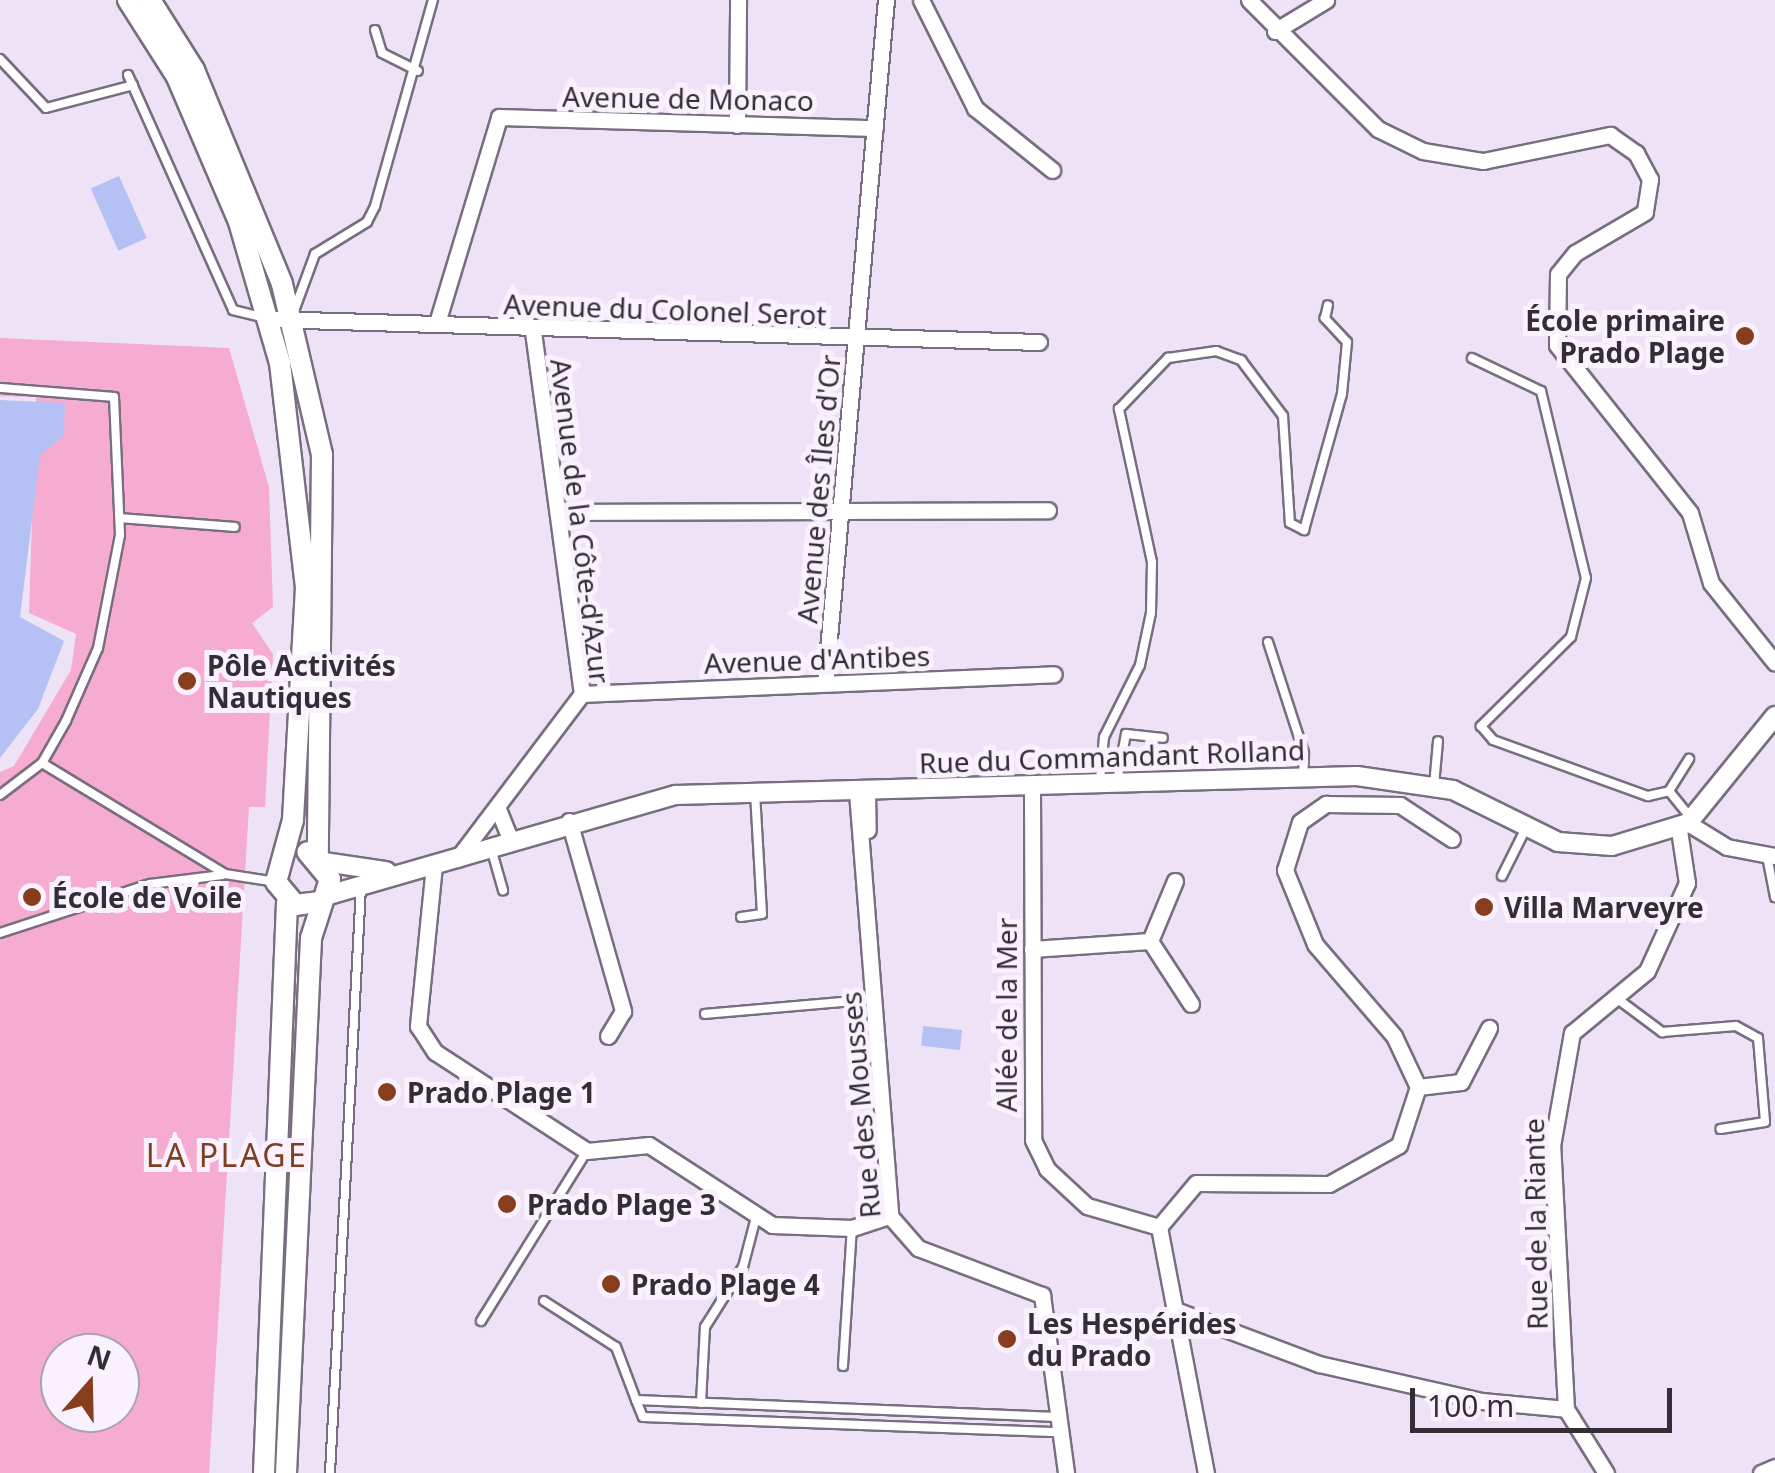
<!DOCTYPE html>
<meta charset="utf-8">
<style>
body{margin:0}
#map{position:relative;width:1775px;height:1473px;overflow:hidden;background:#eee3f6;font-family:"Noto Sans",sans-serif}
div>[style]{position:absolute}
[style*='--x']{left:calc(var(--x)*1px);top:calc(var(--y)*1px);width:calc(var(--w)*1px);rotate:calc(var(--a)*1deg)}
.green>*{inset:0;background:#f6abd0}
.water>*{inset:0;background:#b5c0f4;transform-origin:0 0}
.roads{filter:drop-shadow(2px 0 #786e7f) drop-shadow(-2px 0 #786e7f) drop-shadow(0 2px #786e7f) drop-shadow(0 -2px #786e7f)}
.service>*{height:8px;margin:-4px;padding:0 4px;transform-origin:4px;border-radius:4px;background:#fff}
.minor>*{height:15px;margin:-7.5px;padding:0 7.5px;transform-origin:7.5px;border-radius:7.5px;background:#fff}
.tertiary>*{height:18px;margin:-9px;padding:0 9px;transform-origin:9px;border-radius:9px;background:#fff}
.secondary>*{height:20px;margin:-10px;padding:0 10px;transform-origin:10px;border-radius:10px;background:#fff}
.dots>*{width:28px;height:28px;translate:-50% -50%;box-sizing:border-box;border:5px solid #f9f2fe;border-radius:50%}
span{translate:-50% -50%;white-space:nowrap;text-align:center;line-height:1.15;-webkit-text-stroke:10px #f9f2fe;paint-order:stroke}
.street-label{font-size:28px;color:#332e36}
.poi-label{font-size:28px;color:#332e36;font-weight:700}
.right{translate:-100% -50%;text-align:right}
.left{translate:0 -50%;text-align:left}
.quarter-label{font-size:32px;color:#803e21;letter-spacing:2.5px}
.north{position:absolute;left:40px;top:1333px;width:100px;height:100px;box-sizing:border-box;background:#f9f2fe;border:2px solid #aaa4ae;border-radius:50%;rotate:20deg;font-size:28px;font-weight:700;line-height:40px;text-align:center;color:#332e36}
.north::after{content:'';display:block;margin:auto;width:35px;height:45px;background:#863e1e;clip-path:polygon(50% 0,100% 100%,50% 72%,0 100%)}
.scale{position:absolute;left:1410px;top:1388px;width:262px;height:45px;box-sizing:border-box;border:5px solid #332e36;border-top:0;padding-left:12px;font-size:30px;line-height:35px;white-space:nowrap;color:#332e36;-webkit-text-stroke:8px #f9f2fe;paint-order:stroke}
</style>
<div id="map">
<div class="green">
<i style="clip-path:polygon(evenodd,0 338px,229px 348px,269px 487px,273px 607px,252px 623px,273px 654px,265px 807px,249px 807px,209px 1473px,0 1473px,0 772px,14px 766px,71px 670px,76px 634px,29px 613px,36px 397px,0 396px,0 338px,60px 1353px,120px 1353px,120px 1413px,60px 1413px,60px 1353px)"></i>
</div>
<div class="water">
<i style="left:119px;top:176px;width:68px;height:31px;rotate:66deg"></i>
<i style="clip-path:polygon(0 400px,65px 403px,64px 436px,40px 455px,20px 617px,64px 641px,38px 709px,0 758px)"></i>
<i style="left:962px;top:1030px;width:20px;height:39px;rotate:96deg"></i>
</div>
<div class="roads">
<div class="service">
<i style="--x:375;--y:30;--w:24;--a:73"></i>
<i style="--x:382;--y:53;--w:40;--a:26.6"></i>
<i style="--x:0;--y:59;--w:67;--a:46.8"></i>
<i style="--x:46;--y:108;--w:90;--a:-14.8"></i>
<i style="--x:128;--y:75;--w:257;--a:65.9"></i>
<i style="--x:233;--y:310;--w:33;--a:14"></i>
<i style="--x:294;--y:311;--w:61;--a:-69.8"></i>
<i style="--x:315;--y:254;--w:61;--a:-31.6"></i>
<i style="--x:367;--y:222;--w:18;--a:-63"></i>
<i style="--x:375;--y:206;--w:214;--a:-74.3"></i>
<i style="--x:1472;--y:358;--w:76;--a:25.6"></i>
<i style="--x:1541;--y:391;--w:192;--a:76.5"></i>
<i style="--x:1586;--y:578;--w:61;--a:104.3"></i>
<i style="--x:1571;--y:637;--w:127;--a:135.3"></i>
<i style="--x:1481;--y:726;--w:18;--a:49"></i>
<i style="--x:1493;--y:740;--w:165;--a:19.9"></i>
<i style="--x:1648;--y:796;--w:22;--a:-13"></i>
<i style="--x:1669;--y:791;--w:38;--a:-58"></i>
<i style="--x:0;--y:388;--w:114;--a:4.5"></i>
<i style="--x:114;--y:397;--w:138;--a:87.5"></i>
<i style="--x:120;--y:535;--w:115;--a:101"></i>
<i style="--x:98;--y:648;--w:80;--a:113.7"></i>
<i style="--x:66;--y:721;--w:48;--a:119.7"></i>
<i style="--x:42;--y:763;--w:53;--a:142.7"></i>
<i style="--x:120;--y:518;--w:115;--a:4.5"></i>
<i style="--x:1268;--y:642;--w:117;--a:72"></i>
<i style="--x:1304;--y:753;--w:25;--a:92"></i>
<i style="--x:42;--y:763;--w:214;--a:31.2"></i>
<i style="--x:225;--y:874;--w:52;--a:8.9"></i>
<i style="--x:1100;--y:781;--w:44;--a:-84.8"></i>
<i style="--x:1104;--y:737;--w:80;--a:-63.4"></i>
<i style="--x:1140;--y:665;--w:53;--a:-78.1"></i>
<i style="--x:1151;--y:613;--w:51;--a:-88.9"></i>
<i style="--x:1152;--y:562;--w:157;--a:-102.2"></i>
<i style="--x:1119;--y:409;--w:71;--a:-46.1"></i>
<i style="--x:1168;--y:358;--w:49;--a:-8.3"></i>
<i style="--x:1216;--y:351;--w:27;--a:20"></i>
<i style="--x:1241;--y:360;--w:70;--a:53.1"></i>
<i style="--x:1283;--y:416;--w:107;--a:86.3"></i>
<i style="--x:1290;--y:523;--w:16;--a:27"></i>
<i style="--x:1304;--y:530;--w:141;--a:-74.4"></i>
<i style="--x:1342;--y:394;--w:52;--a:-84.5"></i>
<i style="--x:1347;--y:342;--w:33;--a:-133"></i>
<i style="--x:1325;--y:318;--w:13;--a:-77"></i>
<i style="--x:1117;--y:781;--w:48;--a:-79.2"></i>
<i style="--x:1126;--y:734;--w:37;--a:6"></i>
<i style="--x:1434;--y:786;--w:45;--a:-84.9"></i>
<i style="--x:1669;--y:791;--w:36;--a:51"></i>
<i style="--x:491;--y:848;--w:44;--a:74.1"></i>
<i style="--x:1767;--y:856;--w:42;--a:79"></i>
<i style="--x:1502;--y:876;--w:56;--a:-63.4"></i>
<i style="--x:741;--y:917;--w:21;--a:-8"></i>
<i style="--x:762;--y:914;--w:120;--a:-93.3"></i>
<i style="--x:0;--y:933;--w:158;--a:-18.1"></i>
<i style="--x:150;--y:884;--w:73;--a:-7.1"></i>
<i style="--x:1619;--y:1000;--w:54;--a:36.7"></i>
<i style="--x:1662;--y:1032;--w:74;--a:-4.6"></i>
<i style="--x:1736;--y:1026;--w:25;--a:29"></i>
<i style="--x:1758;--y:1038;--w:84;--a:85.2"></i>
<i style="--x:1765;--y:1122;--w:45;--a:171"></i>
<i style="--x:705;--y:1014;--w:171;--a:-5"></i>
<i style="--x:544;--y:1301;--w:85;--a:32.6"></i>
<i style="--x:616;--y:1347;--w:57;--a:69.3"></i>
<i style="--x:636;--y:1400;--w:422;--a:2.3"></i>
<i style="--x:481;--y:1321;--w:200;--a:-58.1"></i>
<i style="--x:843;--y:1366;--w:138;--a:-86.3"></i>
<i style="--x:636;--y:1400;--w:18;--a:68"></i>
<i style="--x:643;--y:1417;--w:416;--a:2.1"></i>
<i style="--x:701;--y:1403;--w:76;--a:-87"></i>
<i style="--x:705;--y:1327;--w:71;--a:-57.7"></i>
<i style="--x:743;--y:1267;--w:52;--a:-75.4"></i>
<i style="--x:330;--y:1473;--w:587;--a:-86.97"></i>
</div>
<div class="minor">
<i style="--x:921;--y:0;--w:121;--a:63.4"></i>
<i style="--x:975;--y:108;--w:99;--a:38.8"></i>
<i style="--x:1249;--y:0;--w:182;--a:45"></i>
<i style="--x:1378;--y:129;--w:50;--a:26.1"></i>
<i style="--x:1423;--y:151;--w:61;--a:9.5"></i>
<i style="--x:1483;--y:161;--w:130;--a:-11.6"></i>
<i style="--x:1610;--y:135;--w:32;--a:35"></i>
<i style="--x:1636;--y:153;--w:30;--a:62"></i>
<i style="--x:1650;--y:179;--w:33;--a:99"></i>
<i style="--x:1645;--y:212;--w:81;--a:149.6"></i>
<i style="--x:1575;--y:253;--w:27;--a:129"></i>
<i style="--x:1558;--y:274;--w:71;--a:90.8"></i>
<i style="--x:1557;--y:345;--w:214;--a:51.6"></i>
<i style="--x:1690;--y:513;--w:73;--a:73.3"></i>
<i style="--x:1711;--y:583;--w:102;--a:51.3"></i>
<i style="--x:1275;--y:31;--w:60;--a:-31.3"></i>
<i style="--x:737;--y:125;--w:125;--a:-89.5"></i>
<i style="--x:269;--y:319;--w:770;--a:1.71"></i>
<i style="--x:437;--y:323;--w:215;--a:-73.2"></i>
<i style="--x:499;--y:117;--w:376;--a:1.7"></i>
<i style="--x:559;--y:512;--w:489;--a:-0.2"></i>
<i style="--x:825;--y:683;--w:686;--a:-84.9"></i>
<i style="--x:582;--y:694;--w:472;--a:-2.4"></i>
<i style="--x:1032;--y:788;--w:352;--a:89.8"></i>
<i style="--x:1033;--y:1140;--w:32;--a:64"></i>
<i style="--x:1047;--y:1169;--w:54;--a:42.8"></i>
<i style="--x:1087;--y:1206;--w:75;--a:16.3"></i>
<i style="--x:867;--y:791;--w:39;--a:89"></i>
<i style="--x:857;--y:792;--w:425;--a:85.5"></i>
<i style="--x:890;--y:1216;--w:43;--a:48.8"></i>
<i style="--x:918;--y:1248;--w:133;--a:20.8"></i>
<i style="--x:1042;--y:1295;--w:180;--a:82.3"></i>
<i style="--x:498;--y:809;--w:35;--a:68"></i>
<i style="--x:569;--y:821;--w:198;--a:74.1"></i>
<i style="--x:623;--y:1011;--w:29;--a:121"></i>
<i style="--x:1688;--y:823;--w:46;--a:31.6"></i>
<i style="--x:1727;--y:847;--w:49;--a:10.6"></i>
<i style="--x:457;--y:859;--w:207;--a:-52.9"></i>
<i style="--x:582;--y:694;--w:364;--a:-97.7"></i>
<i style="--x:434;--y:865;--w:162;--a:95.7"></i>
<i style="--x:418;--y:1026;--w:31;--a:57"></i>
<i style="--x:435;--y:1052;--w:181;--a:33.1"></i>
<i style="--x:587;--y:1151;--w:62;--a:-5.5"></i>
<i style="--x:649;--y:1145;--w:147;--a:33"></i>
<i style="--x:772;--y:1225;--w:80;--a:2.1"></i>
<i style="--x:852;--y:1228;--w:40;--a:-18"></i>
<i style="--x:1150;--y:941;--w:65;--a:-67.4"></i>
<i style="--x:1032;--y:949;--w:118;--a:-3.9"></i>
<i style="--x:1150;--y:941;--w:75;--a:56.9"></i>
<i style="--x:1418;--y:1087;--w:43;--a:-6.6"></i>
<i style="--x:1461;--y:1082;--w:61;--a:-62.6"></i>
<i style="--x:1159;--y:1227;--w:57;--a:-49.9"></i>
<i style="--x:1196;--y:1183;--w:133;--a:0.4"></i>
<i style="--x:1329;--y:1184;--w:80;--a:-29.1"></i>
<i style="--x:1399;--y:1145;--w:61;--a:-71.9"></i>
<i style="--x:1418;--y:1087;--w:56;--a:-115.2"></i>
<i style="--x:1394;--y:1036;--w:121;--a:-130.7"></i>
<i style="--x:1315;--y:944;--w:80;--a:-112.1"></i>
<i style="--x:1285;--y:870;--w:50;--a:-72.6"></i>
<i style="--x:1300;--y:822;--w:32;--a:-35"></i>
<i style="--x:1326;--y:804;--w:74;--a:0.8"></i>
<i style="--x:1400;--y:805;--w:62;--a:33.2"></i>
<i style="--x:1159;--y:1227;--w:250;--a:79.2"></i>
<i style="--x:1175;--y:1310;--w:154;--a:20.6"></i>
<i style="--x:1319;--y:1364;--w:167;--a:12.8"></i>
<i style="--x:1482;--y:1401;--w:84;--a:5.4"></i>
<i style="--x:1606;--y:1473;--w:75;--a:-122"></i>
<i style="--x:1566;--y:1409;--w:263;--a:-93"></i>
<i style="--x:1552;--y:1146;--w:115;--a:-80"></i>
<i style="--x:1572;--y:1033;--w:97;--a:-39.6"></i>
<i style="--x:1647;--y:971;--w:97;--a:-65.6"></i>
<i style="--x:1687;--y:883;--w:54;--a:-98.6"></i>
<i style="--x:1761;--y:1473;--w:15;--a:-23"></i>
</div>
<div class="tertiary">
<i style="--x:324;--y:862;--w:63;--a:8.3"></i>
<i style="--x:325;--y:896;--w:365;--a:-16.1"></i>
<i style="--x:676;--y:795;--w:681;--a:-1.6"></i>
<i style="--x:1357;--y:776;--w:97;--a:8.3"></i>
<i style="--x:1453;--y:790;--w:117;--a:26.3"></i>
<i style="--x:1558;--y:842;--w:54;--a:4.2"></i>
<i style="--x:1612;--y:846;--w:79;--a:-16.8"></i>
<i style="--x:1688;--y:823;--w:138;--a:-50.9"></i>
</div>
<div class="secondary">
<i style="--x:128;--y:0;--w:91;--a:57.5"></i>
<i style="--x:177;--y:77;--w:158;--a:66.8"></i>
<i style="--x:239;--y:222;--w:147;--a:73.8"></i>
<i style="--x:280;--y:363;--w:226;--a:83.4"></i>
<i style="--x:306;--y:587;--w:233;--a:93.2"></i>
<i style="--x:293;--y:820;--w:64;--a:105.3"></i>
<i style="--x:276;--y:882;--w:30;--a:50"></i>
<i style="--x:295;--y:905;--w:23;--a:-7"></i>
<i style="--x:150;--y:0;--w:83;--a:57.8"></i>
<i style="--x:194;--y:70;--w:231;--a:67.6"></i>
<i style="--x:282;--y:284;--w:175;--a:76.8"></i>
<i style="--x:322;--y:454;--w:402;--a:90.6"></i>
<i style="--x:264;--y:1473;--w:571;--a:-87.69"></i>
<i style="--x:286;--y:1473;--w:536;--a:-87.32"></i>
<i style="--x:311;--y:938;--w:62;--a:-72.1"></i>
<i style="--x:330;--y:879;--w:35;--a:-130"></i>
</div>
</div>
<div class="dots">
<i style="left:1745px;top:336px;background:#863e1e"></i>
<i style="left:187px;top:681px;background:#863e1e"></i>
<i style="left:32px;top:897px;background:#863e1e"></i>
<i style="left:1484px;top:907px;background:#863e1e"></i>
<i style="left:387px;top:1092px;background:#863e1e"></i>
<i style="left:507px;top:1204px;background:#863e1e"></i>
<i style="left:611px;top:1284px;background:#863e1e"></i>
<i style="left:1007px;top:1339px;background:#863e1e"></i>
</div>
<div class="street-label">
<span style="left:688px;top:98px;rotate:1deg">Avenue de Monaco</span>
<span style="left:665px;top:309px;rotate:2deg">Avenue du Colonel Serot</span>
<span style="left:818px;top:489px;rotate:-85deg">Avenue des Îles d'Or</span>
<span style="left:581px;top:521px;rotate:83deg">Avenue de la Côte-d'Azur</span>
<span style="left:817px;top:659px;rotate:-2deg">Avenue d'Antibes</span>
<span style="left:1112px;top:756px;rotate:-2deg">Rue du Commandant Rolland</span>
<span style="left:1006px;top:1015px;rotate:-90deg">Allée de la Mer</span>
<span style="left:860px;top:1105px;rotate:-95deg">Rue des Mousses</span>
<span style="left:1535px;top:1224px;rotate:-91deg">Rue de la Riante</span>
</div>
<div class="poi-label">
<span class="right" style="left:1725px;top:336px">École primaire<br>Prado Plage</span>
<span class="left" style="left:207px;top:681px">Pôle Activités<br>Nautiques</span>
<span class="left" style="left:52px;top:897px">École de Voile</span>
<span class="left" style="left:1504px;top:907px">Villa Marveyre</span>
<span class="left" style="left:407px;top:1092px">Prado Plage 1</span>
<span class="left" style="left:527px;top:1204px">Prado Plage 3</span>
<span class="left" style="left:631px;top:1284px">Prado Plage 4</span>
<span class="left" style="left:1027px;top:1339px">Les Hespérides<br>du Prado</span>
</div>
<div class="quarter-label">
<span style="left:227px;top:1155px">LA PLAGE</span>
</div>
<div class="north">N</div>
<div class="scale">100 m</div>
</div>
